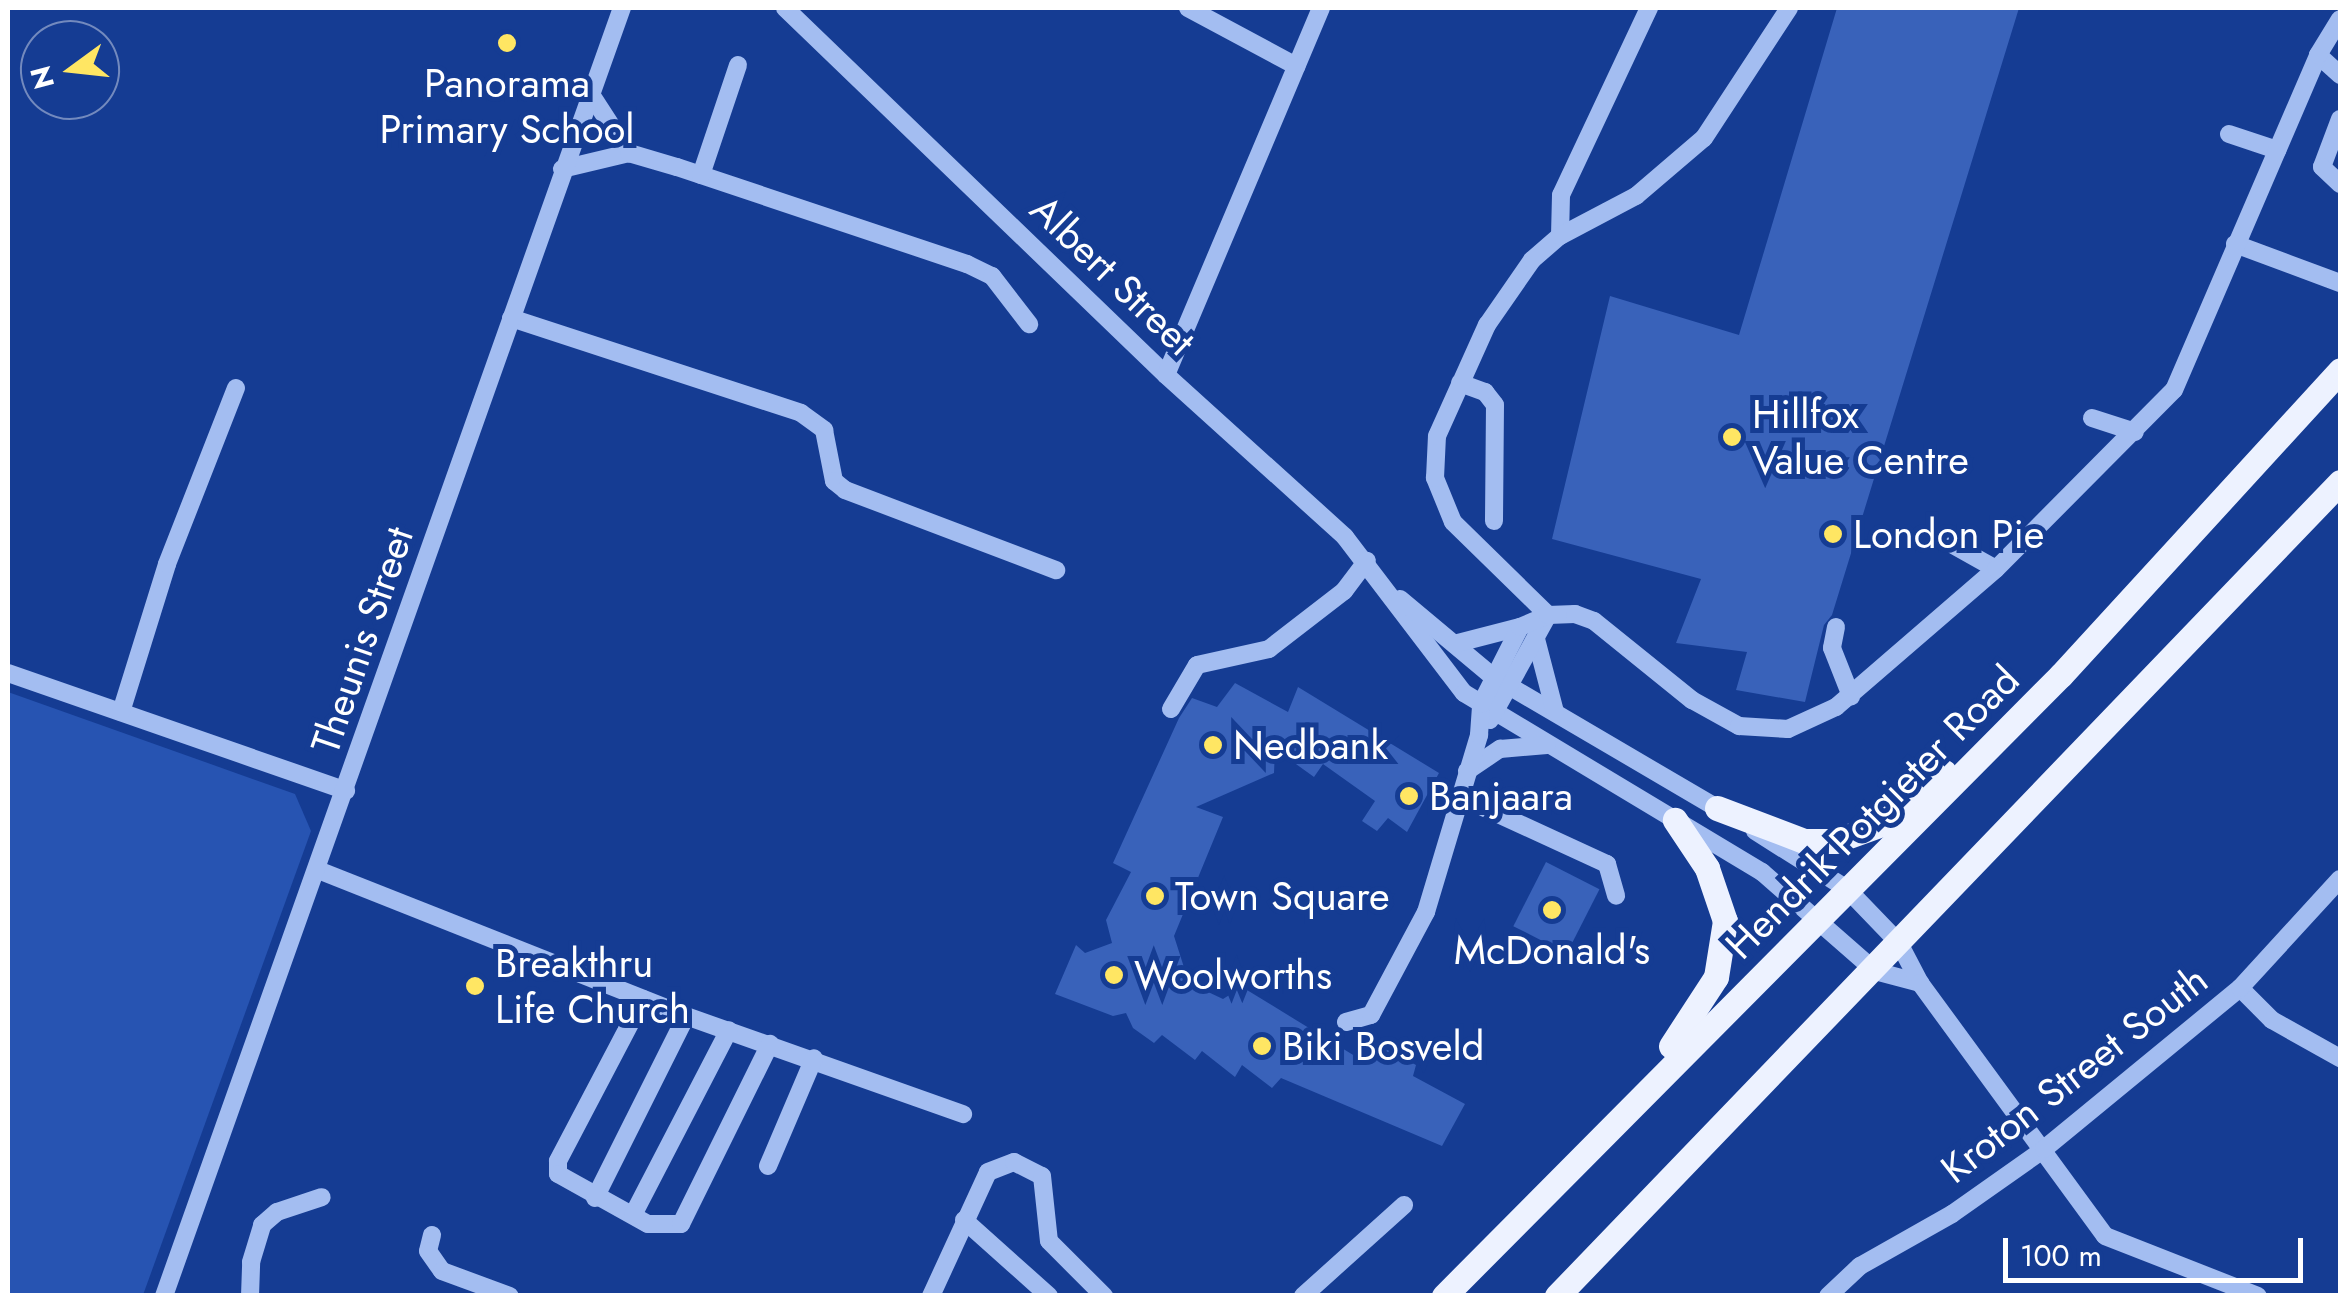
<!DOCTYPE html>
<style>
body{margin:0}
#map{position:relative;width:2348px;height:1303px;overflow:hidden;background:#153c93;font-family:Jost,sans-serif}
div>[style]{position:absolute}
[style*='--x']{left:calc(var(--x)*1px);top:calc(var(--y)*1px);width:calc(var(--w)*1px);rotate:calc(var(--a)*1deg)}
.green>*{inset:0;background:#2754b2}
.building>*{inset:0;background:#3962ba;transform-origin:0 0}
.minor>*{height:18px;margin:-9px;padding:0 9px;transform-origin:9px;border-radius:9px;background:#a3bdf1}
.major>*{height:25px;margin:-12.5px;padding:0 12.5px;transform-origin:12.5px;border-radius:12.5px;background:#edf2ff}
.dots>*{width:28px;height:28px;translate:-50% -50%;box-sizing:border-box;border:5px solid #153c93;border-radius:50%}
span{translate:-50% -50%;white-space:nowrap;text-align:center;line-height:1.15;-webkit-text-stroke:10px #153c93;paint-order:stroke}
.poi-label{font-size:40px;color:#fff}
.left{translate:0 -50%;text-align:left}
.street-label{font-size:40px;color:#fff}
.frame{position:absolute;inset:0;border:10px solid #fff;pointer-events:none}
.north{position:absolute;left:20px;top:20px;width:100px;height:100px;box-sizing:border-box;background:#153c93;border:2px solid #738abe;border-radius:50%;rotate:255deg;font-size:28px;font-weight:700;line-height:40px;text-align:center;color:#fff}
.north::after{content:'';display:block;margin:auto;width:35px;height:45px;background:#ffe663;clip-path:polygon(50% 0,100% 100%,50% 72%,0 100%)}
.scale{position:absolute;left:2003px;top:1238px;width:300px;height:45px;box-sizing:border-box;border:5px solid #fff;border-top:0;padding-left:12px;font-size:30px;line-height:35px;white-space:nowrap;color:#fff;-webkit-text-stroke:8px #153c93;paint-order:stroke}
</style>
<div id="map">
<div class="green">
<i style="clip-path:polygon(8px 692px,295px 794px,311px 831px,143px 1295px,8px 1295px)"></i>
</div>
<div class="building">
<i style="clip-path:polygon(1837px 8px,2019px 8px,1832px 615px,1824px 625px,1805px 702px,1736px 690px,1747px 652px,1676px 643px,1701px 579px,1552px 539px,1610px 296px,1739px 335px)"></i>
<i style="clip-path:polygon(1235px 683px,1288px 712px,1298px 687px,1439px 773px,1407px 832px,1388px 818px,1377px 831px,1362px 821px,1375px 801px,1323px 764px,1314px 777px,1275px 749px,1274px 773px,1196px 807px,1223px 817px,1174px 936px,1189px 983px,1223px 999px,1242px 987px,1363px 1061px,1372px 1042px,1416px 1065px,1413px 1076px,1465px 1104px,1442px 1146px,1281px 1078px,1272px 1088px,1242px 1065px,1235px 1077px,1202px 1051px,1195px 1060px,1162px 1035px,1154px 1043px,1133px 1028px,1126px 1013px,1113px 1016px,1055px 994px,1076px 945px,1085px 953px,1112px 943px,1106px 920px,1131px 872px,1113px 863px,1179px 718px,1192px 698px,1217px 707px)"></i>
<i style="left:1546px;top:862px;width:60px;height:72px;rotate:27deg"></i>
</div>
<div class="minor">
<i style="--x:785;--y:8;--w:529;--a:43.93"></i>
<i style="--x:1166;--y:375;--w:241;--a:42.1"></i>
<i style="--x:1345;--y:537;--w:196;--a:52.7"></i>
<i style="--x:1464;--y:693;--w:348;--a:31"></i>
<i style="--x:1762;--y:872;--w:150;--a:41.2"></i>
<i style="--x:1875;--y:971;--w:47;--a:14.9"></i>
<i style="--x:1188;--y:8;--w:123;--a:28.2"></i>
<i style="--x:2318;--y:55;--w:30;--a:42"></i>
<i style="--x:590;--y:93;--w:72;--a:57"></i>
<i style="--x:2340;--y:119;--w:51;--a:110.6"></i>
<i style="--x:2322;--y:167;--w:25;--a:43"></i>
<i style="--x:2229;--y:134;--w:51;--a:18.4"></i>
<i style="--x:562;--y:169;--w:69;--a:-13.4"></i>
<i style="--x:629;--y:153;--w:50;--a:16.3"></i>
<i style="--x:677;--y:167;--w:306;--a:18.5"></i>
<i style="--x:967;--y:264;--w:28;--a:26"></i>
<i style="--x:992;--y:276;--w:61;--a:52.4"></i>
<i style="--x:701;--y:175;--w:116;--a:-71.4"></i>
<i style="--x:1560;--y:236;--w:41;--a:-88.6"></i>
<i style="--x:1561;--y:195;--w:207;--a:-64.8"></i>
<i style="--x:2235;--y:244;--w:112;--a:20.4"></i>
<i style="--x:511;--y:318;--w:305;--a:18.1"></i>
<i style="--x:801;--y:413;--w:29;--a:36"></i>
<i style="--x:824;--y:430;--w:52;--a:78.9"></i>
<i style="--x:834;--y:481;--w:14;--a:39"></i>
<i style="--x:845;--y:490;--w:226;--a:20.8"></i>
<i style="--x:1166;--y:375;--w:398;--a:-67.1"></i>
<i style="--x:1460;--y:383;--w:27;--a:20"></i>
<i style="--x:1485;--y:392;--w:16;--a:52"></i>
<i style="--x:1495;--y:405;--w:116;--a:90.5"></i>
<i style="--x:2092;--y:418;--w:45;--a:18"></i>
<i style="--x:1953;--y:545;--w:49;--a:29.2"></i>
<i style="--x:1400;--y:599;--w:120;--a:39.9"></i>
<i style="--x:1492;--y:676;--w:269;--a:30.4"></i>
<i style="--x:1548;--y:615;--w:133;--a:-135.6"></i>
<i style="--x:1453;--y:522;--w:48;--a:-112.2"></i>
<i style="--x:1435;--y:478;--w:42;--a:-87.3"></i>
<i style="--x:1437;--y:436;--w:122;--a:-65.8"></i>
<i style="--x:1487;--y:325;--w:79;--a:-55.3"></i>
<i style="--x:1532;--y:260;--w:37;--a:-41"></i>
<i style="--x:1560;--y:236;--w:86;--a:-27.8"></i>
<i style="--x:1636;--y:196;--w:89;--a:-40.5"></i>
<i style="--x:1704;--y:138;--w:155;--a:-56.8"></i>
<i style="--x:1836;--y:627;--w:21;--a:101"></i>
<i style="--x:1832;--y:648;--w:52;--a:68.4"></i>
<i style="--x:1536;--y:639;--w:75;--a:75.4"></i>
<i style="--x:1454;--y:644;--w:68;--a:-14.4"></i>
<i style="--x:8;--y:673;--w:358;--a:19.2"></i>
<i style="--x:1171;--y:709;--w:51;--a:-59.4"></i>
<i style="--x:1197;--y:665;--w:74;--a:-12.5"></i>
<i style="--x:1269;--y:649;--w:95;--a:-37.7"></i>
<i style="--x:1344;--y:591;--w:38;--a:-53"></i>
<i style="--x:121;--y:712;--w:155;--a:-72.7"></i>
<i style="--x:167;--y:564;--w:189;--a:-68.6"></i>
<i style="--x:1490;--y:720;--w:120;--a:-61.1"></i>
<i style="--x:1467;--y:771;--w:40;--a:-34"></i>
<i style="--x:1500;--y:749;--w:47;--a:-4.9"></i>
<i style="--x:1459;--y:796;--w:163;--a:24.7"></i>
<i style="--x:1607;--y:864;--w:33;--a:74"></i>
<i style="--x:1755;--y:831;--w:109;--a:32.2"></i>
<i style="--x:1847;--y:889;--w:75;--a:46.1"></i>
<i style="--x:1899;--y:943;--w:45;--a:62.3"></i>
<i style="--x:1920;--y:983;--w:313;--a:53.8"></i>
<i style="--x:2105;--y:1236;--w:164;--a:21.4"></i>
<i style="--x:318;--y:870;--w:396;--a:21.6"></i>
<i style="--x:686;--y:1016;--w:294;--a:19.5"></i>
<i style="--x:2240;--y:988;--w:45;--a:45"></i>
<i style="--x:2272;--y:1020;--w:78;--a:29.2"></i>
<i style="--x:643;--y:999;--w:183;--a:117.7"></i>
<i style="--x:558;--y:1161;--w:13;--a:90"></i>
<i style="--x:558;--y:1174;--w:103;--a:29.1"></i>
<i style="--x:648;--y:1224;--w:33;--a:0"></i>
<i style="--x:681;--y:1224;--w:201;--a:-63.7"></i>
<i style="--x:1346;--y:1022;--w:26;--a:-16"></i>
<i style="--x:1371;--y:1015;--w:117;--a:-61.9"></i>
<i style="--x:1426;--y:912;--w:185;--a:-73.3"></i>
<i style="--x:1479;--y:735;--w:31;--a:-86"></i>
<i style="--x:1481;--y:704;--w:86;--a:-63.1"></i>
<i style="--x:1520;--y:627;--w:30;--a:-23"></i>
<i style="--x:1548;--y:615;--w:27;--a:-2"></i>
<i style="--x:1575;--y:614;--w:20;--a:20"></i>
<i style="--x:1594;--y:621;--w:126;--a:38.9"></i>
<i style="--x:1692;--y:700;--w:54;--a:29"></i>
<i style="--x:1739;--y:726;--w:49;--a:3.5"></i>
<i style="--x:1788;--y:729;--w:53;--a:-24.6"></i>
<i style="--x:1836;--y:707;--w:211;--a:-40.8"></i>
<i style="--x:1996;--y:569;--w:252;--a:-45.2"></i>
<i style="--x:2174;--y:390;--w:365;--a:-66.7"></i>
<i style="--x:2318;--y:55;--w:42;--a:-58.6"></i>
<i style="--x:768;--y:1166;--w:117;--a:-66.9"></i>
<i style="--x:595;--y:1198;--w:203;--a:-63.4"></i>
<i style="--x:633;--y:1215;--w:208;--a:-62.6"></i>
<i style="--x:964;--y:1220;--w:114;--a:41.8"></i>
<i style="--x:432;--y:1235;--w:16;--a:104"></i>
<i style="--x:428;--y:1251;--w:24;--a:55"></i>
<i style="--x:442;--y:1271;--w:72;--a:20.2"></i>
<i style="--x:164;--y:1296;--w:1367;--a:-70.43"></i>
<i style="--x:250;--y:1296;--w:34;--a:-88"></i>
<i style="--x:251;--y:1262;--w:39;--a:-73"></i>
<i style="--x:262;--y:1225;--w:20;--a:-41"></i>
<i style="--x:277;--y:1212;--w:47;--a:-18.4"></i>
<i style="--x:931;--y:1296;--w:136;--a:-65.3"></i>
<i style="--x:988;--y:1172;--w:28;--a:-21"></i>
<i style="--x:1014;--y:1162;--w:31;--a:27"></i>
<i style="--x:1042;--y:1176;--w:65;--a:83.9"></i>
<i style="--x:1049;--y:1241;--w:78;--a:45"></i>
<i style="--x:1303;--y:1296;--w:136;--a:-42"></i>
<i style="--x:1828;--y:1296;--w:44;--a:-43.2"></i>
<i style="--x:1860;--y:1266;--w:106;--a:-29.5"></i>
<i style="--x:1952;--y:1214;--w:113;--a:-35.2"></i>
<i style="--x:2044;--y:1149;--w:254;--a:-39.4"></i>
<i style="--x:2240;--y:988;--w:148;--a:-47.5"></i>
</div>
<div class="major">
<i style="--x:1717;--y:808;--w:93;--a:20.8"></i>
<i style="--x:1804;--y:841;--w:31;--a:0"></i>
<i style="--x:1835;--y:841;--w:50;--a:-19.9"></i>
<i style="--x:1882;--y:824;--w:81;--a:-40"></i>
<i style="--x:1671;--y:1046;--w:82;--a:-56.9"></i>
<i style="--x:1716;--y:977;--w:57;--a:-80.9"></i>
<i style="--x:1725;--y:921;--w:56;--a:-108.8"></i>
<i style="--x:1707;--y:868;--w:58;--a:-123.7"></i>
<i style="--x:1444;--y:1296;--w:875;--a:-45.19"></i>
<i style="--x:2061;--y:675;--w:413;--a:-47.5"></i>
<i style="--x:1557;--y:1296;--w:1129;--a:-46.11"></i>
</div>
<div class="dots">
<i style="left:507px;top:43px;background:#ffe663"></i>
<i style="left:1732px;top:437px;background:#ffe663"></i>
<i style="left:1833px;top:534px;background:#ffe663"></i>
<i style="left:1213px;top:745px;background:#ffe663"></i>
<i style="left:1409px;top:796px;background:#ffe663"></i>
<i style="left:1155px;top:896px;background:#ffe663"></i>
<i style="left:1552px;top:910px;background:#ffe663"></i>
<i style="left:1114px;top:975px;background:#ffe663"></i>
<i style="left:475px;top:986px;background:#ffe663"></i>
<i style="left:1262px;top:1046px;background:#ffe663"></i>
</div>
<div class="poi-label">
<span style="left:507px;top:106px">Panorama<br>Primary School</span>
<span class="left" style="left:1752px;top:437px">Hillfox<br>Value Centre</span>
<span class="left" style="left:1853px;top:534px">London Pie</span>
<span class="left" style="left:1233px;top:745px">Nedbank</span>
<span class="left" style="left:1429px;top:796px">Banjaara</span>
<span class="left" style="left:1175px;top:896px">Town Square</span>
<span style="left:1552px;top:950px">McDonald's</span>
<span class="left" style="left:495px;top:986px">Breakthru<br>Life Church</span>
<span class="left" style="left:1134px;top:975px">Woolworths</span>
<span class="left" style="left:1282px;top:1046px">Biki Bosveld</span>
</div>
<div class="street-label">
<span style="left:1113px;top:275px;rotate:44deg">Albert Street</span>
<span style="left:362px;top:640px;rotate:-71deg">Theunis Street</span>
<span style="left:1872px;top:812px;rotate:-45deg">Hendrik Potgieter Road</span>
<span style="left:2074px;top:1074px;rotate:-38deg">Kroton Street South</span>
</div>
<div class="frame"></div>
<div class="north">N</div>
<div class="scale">100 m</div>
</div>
